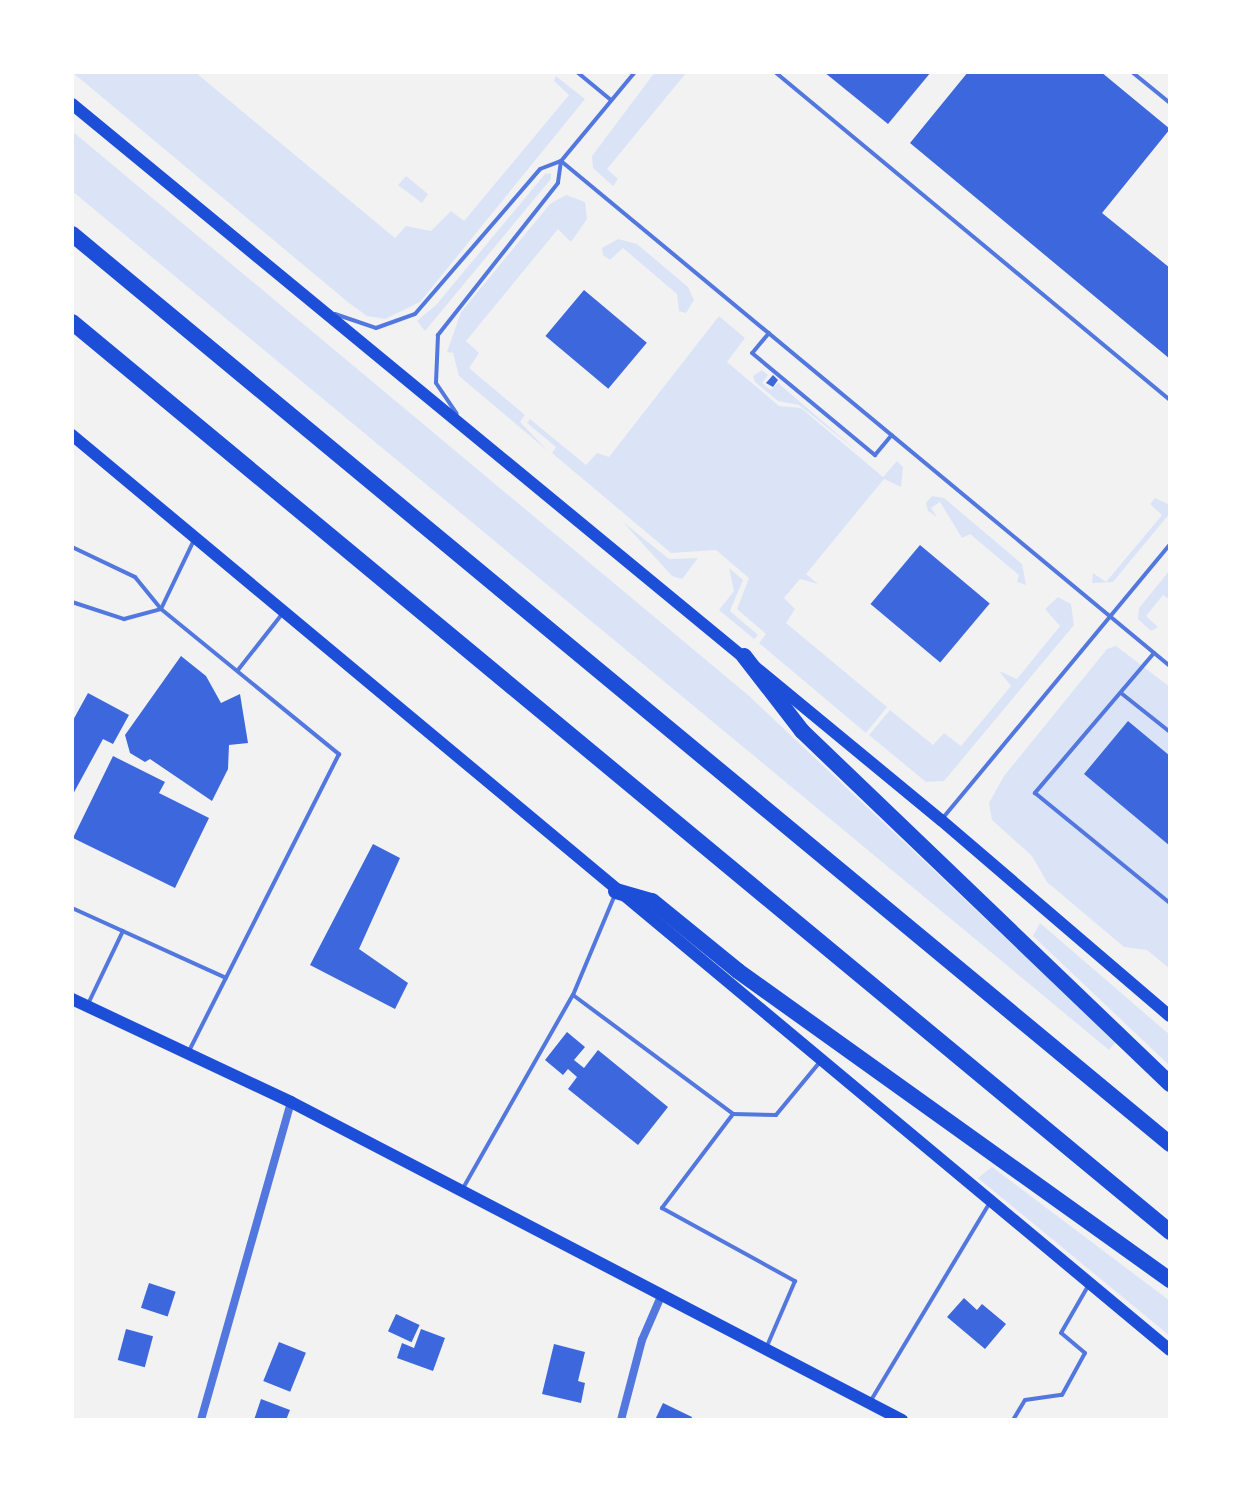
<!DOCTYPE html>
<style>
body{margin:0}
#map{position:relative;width:1242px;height:1492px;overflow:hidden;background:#f2f2f2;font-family:Barlow,sans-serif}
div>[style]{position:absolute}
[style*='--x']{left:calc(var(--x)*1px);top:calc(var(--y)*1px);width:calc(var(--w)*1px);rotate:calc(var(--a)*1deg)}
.green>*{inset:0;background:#dbe4f7}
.building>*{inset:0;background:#3d67dc;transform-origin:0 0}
.service>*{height:4px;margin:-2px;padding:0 2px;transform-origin:2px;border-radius:2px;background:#5277de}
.minor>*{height:8px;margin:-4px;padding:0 4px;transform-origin:4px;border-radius:4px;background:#5277de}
.secondary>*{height:12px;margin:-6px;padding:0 6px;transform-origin:6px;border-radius:6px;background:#1d4ed8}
.motorway>*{height:16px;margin:-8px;padding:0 8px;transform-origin:8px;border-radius:8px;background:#1d4ed8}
span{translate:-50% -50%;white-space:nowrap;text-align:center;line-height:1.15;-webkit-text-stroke:6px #fff;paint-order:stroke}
.frame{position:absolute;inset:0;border:74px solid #fff;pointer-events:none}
</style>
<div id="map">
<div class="green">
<i style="clip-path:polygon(72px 72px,195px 72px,395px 238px,406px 226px,431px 231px,451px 211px,464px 221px,569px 95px,554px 81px,556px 76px,585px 99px,420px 302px,385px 319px,367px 316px,349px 303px)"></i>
<i style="clip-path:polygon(655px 72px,687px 72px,607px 169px,618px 179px,613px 186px,593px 168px,592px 156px)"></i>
<i style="clip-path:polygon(72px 131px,748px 695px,1116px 1042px,1109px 1050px,72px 191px)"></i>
<i style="clip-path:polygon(551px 173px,551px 179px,425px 331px,417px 321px,436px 305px,545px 174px)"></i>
<i style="clip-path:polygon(406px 176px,428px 194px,422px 203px,398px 185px)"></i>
<i style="clip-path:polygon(566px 195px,585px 202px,587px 219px,571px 242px,558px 229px,466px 341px,479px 353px,469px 368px,525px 415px,520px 422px,548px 451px,459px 376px,453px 353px,447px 352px,461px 312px,550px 204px)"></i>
<i style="clip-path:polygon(618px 239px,637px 244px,688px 287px,694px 300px,686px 313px,679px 311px,677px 294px,623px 248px,610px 260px,603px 255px,602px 248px)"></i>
<i style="clip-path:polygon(719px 316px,745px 338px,727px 362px,779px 406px,801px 408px,883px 477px,897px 461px,903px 467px,901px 487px,884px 479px,806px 574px,818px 584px,800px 579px,784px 598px,795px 609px,786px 623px,887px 707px,866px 733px,759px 643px,766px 634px,737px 609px,749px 578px,716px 550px,671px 553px,552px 453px,556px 447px,527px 423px,530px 419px,586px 465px,597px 453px,609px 457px)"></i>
<i style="clip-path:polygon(762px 370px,768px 375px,762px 383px,771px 390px,778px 383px,856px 450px,799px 405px,778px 401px,755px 382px,753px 376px)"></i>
<i style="clip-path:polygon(932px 496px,944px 498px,1022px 564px,1026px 585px,1017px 582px,1019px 575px,970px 534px,962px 538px,940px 502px,931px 508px,937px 517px,928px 511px,926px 503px)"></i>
<i style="clip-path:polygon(1155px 498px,1170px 505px,1170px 513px,1113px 582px,1092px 583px,1093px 573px,1106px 582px,1162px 515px,1150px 504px)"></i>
<i style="clip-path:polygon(623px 522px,669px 559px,698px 558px,682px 579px,672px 576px)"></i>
<i style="clip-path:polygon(729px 568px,743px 580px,730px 611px,758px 635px,754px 639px,719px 610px,734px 591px)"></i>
<i style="clip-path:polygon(1170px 570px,1170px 600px,1163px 595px,1146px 616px,1158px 627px,1151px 631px,1138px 619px,1139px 608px)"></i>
<i style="clip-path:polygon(1058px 597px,1071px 604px,1074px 625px,944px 781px,926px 782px,869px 735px,890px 710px,933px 745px,944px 733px,961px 746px,1011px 686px,999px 671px,1017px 679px,1060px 626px,1045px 609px)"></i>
<i style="clip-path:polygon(1116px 646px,1170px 687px,1170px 969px,1147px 950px,1124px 947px,1047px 882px,1032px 856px,992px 820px,989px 803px,1004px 776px,1107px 649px)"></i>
<i style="clip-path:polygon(1040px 923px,1170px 1035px,1170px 1066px,1033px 936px)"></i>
<i style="clip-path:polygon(992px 1167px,1170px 1301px,1170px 1336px,978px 1178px)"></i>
</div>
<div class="building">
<i style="clip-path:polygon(824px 72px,931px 72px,888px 124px)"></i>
<i style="clip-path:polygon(968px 72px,1101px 72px,1170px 129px,1102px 213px,1170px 268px,1170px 359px,910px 143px)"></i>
<i style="left:584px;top:290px;width:82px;height:60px;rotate:40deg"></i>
<i style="clip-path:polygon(773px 375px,778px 380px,773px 387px,766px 383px)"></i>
<i style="left:920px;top:545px;width:91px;height:77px;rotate:40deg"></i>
<i style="clip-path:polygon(181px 656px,206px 676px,221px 703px,240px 694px,248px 743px,229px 745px,228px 769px,212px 801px,150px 759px,145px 762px,130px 753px,125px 735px)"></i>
<i style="clip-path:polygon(88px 693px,129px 715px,113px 744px,103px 739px,72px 796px,72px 722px)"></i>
<i style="clip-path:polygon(1128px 721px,1170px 756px,1170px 846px,1084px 774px)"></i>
<i style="clip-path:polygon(113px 756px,165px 782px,159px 793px,209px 818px,175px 888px,73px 838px)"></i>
<i style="clip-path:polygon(373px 844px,400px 858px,359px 949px,408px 983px,395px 1009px,310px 965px)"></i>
<i style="clip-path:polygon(567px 1032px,585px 1047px,574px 1060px,584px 1068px,598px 1050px,668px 1107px,638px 1145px,568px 1089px,577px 1077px,568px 1069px,563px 1075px,545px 1060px)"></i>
<i style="left:149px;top:1283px;width:28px;height:26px;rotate:18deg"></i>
<i style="clip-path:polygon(964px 1298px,977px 1310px,982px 1304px,1006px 1324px,985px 1349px,947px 1317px)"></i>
<i style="left:396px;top:1314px;width:26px;height:19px;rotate:25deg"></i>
<i style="left:126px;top:1329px;width:28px;height:32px;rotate:15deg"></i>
<i style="clip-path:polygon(421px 1329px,445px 1338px,433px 1371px,397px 1358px,402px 1343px,414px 1348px)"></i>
<i style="left:279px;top:1342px;width:29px;height:42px;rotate:22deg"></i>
<i style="clip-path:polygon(554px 1344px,585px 1352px,578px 1381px,585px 1383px,581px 1403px,542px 1394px)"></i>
<i style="clip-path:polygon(261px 1399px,290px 1410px,286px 1420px,254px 1420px)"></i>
<i style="clip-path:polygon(663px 1403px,692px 1417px,691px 1420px,655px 1420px)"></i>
</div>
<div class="service">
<i style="--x:577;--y:72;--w:44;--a:39.5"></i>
<i style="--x:635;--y:72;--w:116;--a:129.7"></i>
<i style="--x:561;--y:161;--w:791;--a:39.67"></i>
<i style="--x:775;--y:72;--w:513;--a:39.71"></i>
<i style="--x:1132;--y:72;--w:49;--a:39.2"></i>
<i style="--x:335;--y:314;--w:43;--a:18.9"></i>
<i style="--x:376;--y:328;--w:41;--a:-19.7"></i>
<i style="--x:415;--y:314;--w:191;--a:-49.2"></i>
<i style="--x:540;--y:169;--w:22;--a:-21"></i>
<i style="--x:561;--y:161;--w:22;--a:98"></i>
<i style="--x:558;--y:183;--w:194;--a:128.3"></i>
<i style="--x:438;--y:335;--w:48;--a:92.4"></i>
<i style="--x:436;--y:383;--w:37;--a:56"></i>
<i style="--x:769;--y:333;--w:26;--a:130"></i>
<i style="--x:752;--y:353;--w:160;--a:39.7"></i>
<i style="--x:875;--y:455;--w:26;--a:-50"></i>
<i style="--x:72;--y:547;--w:70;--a:25.5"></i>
<i style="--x:135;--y:577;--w:41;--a:50.9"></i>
<i style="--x:161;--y:609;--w:230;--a:39.2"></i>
<i style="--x:339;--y:754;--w:333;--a:116.8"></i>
<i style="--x:72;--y:602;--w:55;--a:18.1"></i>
<i style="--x:124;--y:619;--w:38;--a:-15"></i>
<i style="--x:161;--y:609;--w:76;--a:-64.4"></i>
<i style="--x:1154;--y:653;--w:184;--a:130.4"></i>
<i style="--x:1035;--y:793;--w:174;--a:39.2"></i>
<i style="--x:238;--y:670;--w:71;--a:-51.8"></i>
<i style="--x:1121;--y:693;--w:63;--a:38.5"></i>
<i style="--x:942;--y:819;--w:357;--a:-50.3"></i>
<i style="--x:72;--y:908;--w:169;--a:24.4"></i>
<i style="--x:573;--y:995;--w:199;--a:36.6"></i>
<i style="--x:733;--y:1114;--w:43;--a:1.3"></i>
<i style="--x:776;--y:1115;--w:67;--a:-50.4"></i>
<i style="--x:88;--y:1004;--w:81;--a:-64.4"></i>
<i style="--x:733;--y:1114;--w:118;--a:127.1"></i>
<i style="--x:662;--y:1208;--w:152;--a:28.8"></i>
<i style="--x:795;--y:1281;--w:71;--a:113.3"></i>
<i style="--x:462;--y:1190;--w:224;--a:-60.4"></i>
<i style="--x:573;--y:995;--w:106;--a:-67.3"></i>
<i style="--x:870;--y:1402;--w:231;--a:-59"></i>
<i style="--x:1013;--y:1420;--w:23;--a:-59"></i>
<i style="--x:1025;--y:1400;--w:37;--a:-8"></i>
<i style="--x:1062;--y:1395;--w:48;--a:-61.3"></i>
<i style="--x:1085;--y:1353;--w:31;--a:-140"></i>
<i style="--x:1061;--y:1333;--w:54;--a:-60.1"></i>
</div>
<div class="minor">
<i style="--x:201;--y:1420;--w:330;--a:-74.2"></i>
<i style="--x:621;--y:1420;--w:83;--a:-75.3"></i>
<i style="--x:642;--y:1340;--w:50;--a:-66.5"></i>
</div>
<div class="secondary">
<i style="--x:72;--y:104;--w:1126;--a:39.49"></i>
<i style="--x:941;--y:820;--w:301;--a:40.6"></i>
<i style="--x:72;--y:435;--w:1429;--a:39.81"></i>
<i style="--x:72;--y:999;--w:242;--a:25.2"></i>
<i style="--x:291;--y:1102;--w:689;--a:27.5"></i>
</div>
<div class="motorway">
<i style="--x:72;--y:234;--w:1426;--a:39.65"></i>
<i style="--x:72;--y:322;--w:1426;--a:39.65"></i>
<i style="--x:744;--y:656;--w:95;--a:52.3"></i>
<i style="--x:802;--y:731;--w:510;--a:43.81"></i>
<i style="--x:616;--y:891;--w:37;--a:16"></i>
<i style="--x:652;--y:901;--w:111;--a:39.1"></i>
<i style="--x:738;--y:971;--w:531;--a:35.58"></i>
</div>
<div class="frame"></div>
</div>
